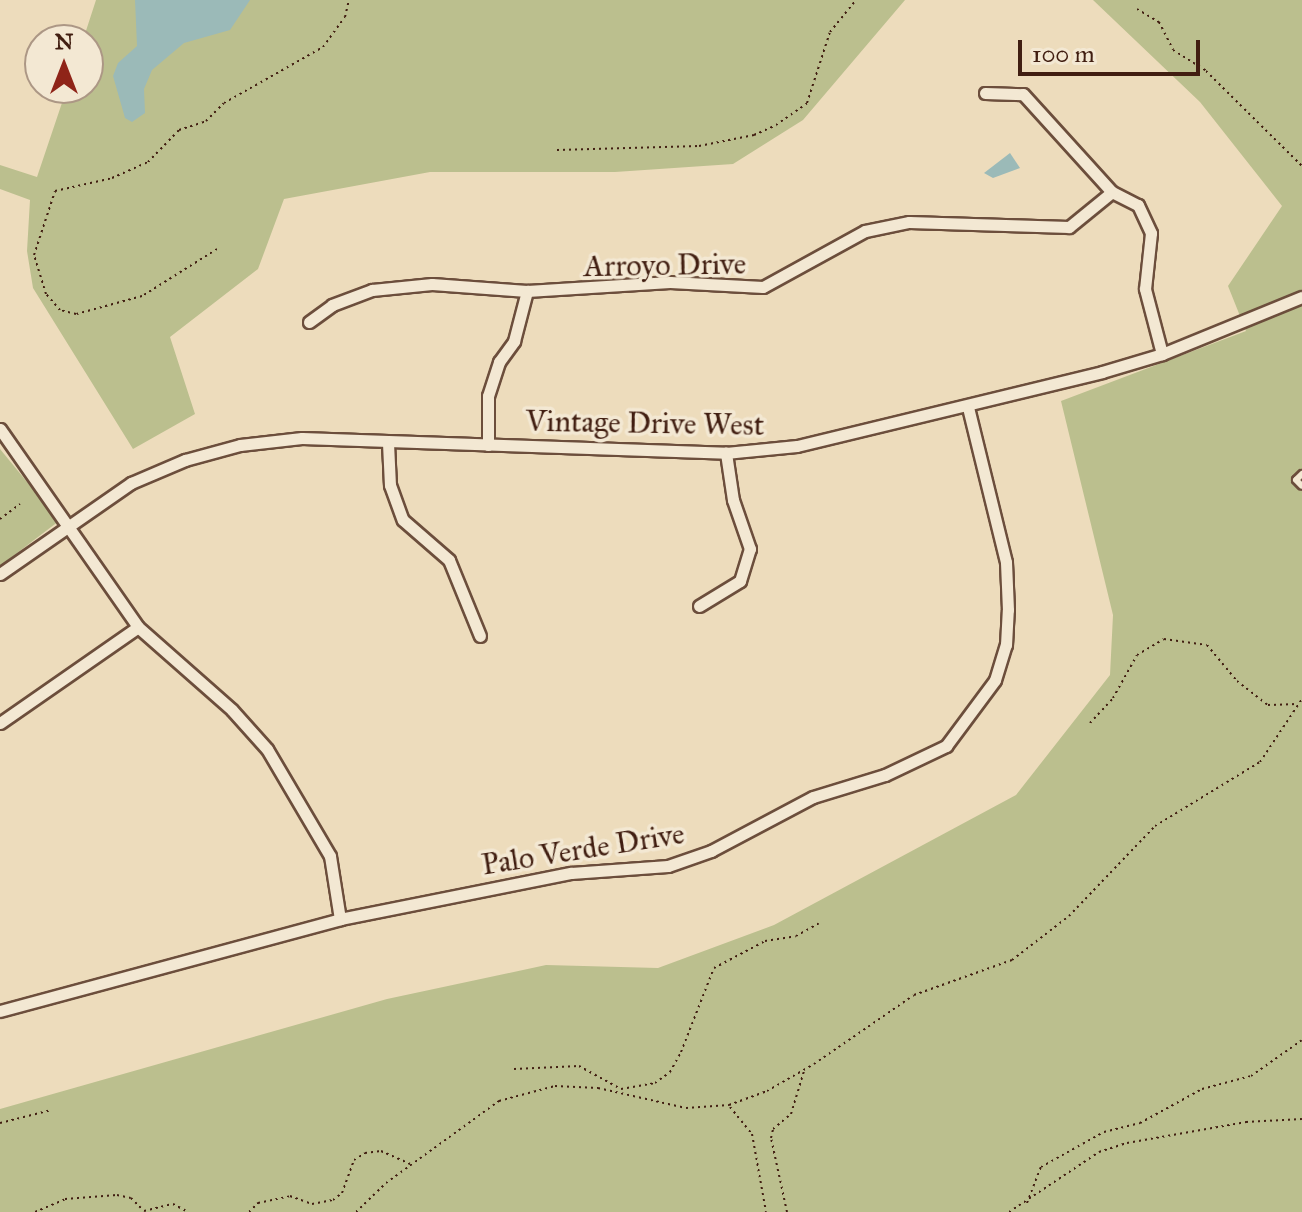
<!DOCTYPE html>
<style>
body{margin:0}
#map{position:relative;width:1302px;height:1212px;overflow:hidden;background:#eddcbc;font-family:"IM FELL Great Primer",serif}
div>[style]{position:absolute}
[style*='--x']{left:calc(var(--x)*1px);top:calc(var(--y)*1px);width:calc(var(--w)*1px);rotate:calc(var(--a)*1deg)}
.green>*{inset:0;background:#bbbf8e}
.water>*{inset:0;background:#9bbab8}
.path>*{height:2px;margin-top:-1px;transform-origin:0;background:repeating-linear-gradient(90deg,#411e11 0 2px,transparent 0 6px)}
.roads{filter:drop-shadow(2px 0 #6c4e3c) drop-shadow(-2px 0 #6c4e3c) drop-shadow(0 2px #6c4e3c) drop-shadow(0 -2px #6c4e3c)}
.lane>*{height:6px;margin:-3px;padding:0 3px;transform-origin:3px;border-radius:3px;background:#f3e8d3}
.street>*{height:11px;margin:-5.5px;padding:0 5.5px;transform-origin:5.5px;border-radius:5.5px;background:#f3e8d3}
span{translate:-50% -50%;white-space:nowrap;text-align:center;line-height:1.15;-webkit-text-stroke:7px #f3e8d3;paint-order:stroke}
.street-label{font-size:30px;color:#411e11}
.north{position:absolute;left:24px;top:24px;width:80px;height:80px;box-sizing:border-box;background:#f3e8d3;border:2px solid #ac9785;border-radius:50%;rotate:0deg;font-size:22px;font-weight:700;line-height:32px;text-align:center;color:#411e11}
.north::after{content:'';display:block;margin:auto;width:28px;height:36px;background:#8f2418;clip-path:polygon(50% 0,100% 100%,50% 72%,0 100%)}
.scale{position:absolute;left:1018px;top:40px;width:182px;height:36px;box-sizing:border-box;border:4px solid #411e11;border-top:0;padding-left:10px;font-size:24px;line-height:28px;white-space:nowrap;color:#411e11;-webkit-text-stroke:6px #f3e8d3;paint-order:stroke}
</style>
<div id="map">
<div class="green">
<i style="clip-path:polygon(96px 0,905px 0,803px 120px,733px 164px,615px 172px,430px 172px,284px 199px,258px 269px,170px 337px,195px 414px,133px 449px,33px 288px,27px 251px,30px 200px,0 189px,0 165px,37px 177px,67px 88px,88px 88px,88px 40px,83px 40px)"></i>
<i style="clip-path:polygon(1093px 0,1302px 0,1302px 1212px,0 1212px,0 1109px,387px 999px,546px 965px,658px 968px,774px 925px,1016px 795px,1110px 675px,1113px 615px,1061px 401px,1246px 331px,1228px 286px,1282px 206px,1200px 102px)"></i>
<i style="clip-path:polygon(0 449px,59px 521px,0 566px)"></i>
</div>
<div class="water">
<i style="clip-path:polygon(135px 0,250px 0,230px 30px,184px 43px,152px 70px,144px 89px,145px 113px,132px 122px,125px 118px,113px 76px,118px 63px,137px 46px)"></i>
<i style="clip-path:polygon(1010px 153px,1020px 168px,993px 178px,984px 173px)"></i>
</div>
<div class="path">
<i style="--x:1137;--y:9;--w:26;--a:31"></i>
<i style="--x:1159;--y:22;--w:31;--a:63"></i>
<i style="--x:1173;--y:50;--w:39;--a:32"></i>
<i style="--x:1206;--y:71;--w:135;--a:44.7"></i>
<i style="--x:557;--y:150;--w:142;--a:-1.6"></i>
<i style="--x:699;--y:146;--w:56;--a:-11.3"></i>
<i style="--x:754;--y:135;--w:24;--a:-24"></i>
<i style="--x:776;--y:125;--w:38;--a:-35"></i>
<i style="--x:807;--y:103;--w:75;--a:-72.1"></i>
<i style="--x:830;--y:32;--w:41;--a:-50.9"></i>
<i style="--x:217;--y:249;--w:89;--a:147.9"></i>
<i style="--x:142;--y:296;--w:68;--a:164.7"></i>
<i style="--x:76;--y:314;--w:16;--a:-166"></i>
<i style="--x:60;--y:310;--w:21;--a:-131"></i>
<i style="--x:46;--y:294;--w:41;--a:-107.1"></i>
<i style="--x:34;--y:255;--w:67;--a:-71.8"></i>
<i style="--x:55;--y:191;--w:58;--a:-12.8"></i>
<i style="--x:112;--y:178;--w:39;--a:-24"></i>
<i style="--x:148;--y:162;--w:45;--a:-45.9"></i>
<i style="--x:179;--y:130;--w:28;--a:-18"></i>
<i style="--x:206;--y:121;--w:25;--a:-45"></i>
<i style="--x:224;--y:103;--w:114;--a:-29.5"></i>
<i style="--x:323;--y:47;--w:37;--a:-54"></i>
<i style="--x:345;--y:17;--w:17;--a:-77"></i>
<i style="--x:0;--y:519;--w:25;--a:-37"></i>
<i style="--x:1090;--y:723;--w:34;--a:-47"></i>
<i style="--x:1113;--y:698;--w:49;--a:-60.8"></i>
<i style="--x:1137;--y:655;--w:31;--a:-31"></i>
<i style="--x:1164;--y:639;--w:43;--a:7.9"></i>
<i style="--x:1207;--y:645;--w:47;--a:50.2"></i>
<i style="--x:1237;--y:681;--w:39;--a:38"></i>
<i style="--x:1268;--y:705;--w:29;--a:-2"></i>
<i style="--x:514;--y:1069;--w:65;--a:-2.6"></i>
<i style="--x:579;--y:1066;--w:48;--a:28.7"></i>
<i style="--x:621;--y:1089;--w:35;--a:-10"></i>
<i style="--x:655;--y:1083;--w:19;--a:-36"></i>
<i style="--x:670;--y:1072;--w:23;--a:-61"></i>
<i style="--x:681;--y:1052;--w:90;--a:-68.6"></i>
<i style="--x:714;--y:968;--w:58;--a:-27.9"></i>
<i style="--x:765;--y:941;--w:31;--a:-9"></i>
<i style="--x:796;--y:936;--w:26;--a:-29"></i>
<i style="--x:730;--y:1107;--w:35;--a:51"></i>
<i style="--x:752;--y:1134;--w:79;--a:79.8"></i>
<i style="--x:0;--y:1123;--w:53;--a:-14.3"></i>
<i style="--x:1027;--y:1203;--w:39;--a:-69"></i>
<i style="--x:1041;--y:1167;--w:72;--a:-29.1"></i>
<i style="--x:1104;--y:1132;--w:37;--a:-14"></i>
<i style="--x:1140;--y:1123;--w:71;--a:-28.7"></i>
<i style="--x:1202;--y:1089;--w:51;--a:-14.9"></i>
<i style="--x:1251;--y:1076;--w:62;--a:-35.2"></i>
<i style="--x:35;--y:1212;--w:33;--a:-23"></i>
<i style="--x:65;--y:1199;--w:52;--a:-4.4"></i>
<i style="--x:117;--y:1195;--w:14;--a:12"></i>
<i style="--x:131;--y:1198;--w:18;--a:45"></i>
<i style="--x:144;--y:1211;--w:30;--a:-14"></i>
<i style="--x:173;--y:1204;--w:17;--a:28"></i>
<i style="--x:249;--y:1212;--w:13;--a:-45"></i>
<i style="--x:258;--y:1203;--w:33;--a:-12"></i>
<i style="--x:290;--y:1196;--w:23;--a:20"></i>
<i style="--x:312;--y:1204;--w:21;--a:-11"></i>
<i style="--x:333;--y:1200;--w:11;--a:-38"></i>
<i style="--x:342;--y:1193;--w:35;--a:-70"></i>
<i style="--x:354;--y:1160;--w:13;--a:-32"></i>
<i style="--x:365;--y:1153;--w:16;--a:-7"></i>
<i style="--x:381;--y:1151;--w:32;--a:24"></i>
<i style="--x:356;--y:1212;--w:42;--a:-44"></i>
<i style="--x:386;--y:1183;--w:140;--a:-36"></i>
<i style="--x:499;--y:1101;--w:58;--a:-15"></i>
<i style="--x:555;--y:1086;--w:43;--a:2.7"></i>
<i style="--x:598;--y:1088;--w:90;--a:12.8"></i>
<i style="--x:686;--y:1108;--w:43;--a:-4"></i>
<i style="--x:729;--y:1105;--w:40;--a:-20.2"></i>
<i style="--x:767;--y:1091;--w:54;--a:-29.9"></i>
<i style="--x:814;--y:1064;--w:121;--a:-34.6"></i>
<i style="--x:914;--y:995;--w:104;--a:-19.7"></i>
<i style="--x:1012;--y:960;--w:72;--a:-37.7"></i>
<i style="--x:1069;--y:916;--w:124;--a:-46.3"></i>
<i style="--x:1155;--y:826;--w:123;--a:-31.4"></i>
<i style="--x:1260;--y:762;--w:76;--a:-56.3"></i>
<i style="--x:787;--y:1212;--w:76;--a:-102.2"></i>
<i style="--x:771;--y:1138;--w:9;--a:-77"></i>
<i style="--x:773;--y:1129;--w:23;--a:-40"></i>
<i style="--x:791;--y:1114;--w:45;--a:-73.2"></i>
<i style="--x:1009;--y:1212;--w:108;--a:-33.7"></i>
<i style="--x:1099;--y:1152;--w:29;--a:-18"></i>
<i style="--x:1127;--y:1143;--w:121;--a:-10"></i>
<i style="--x:1246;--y:1122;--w:56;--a:-3.1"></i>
</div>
<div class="roads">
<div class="lane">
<i style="--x:1302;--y:474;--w:8;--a:135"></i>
<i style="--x:1296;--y:480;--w:8;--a:45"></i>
</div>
<div class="street">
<i style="--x:985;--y:93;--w:38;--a:2"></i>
<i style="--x:1023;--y:94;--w:132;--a:47.8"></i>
<i style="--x:1112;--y:192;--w:29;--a:27"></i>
<i style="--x:1138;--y:205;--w:31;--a:65"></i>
<i style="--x:1151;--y:233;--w:56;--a:96.1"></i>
<i style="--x:1145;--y:289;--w:67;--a:75.3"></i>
<i style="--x:309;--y:322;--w:29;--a:-36"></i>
<i style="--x:332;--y:305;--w:43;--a:-20.6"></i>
<i style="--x:372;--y:290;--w:60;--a:-5.7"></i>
<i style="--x:432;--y:284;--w:95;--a:4.2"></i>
<i style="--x:527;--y:291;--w:143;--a:-3.6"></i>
<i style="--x:670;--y:282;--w:93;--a:3.1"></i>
<i style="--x:763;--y:287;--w:116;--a:-28.8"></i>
<i style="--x:865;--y:231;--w:45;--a:-11.6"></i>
<i style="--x:909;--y:222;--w:160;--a:1.8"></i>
<i style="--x:1069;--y:227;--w:55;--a:-39.1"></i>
<i style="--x:0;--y:429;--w:241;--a:55.1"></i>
<i style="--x:138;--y:627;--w:125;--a:41.4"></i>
<i style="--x:232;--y:710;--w:52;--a:48.1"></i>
<i style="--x:267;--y:749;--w:124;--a:59.5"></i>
<i style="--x:330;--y:856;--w:64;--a:81"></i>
<i style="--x:388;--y:443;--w:42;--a:87.3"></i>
<i style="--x:390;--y:485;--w:37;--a:70"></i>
<i style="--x:403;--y:520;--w:61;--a:41"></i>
<i style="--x:449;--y:560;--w:82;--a:67.8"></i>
<i style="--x:488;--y:445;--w:49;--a:-90"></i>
<i style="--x:488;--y:396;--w:36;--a:-72"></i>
<i style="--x:499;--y:362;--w:26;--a:-54"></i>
<i style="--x:514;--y:341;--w:52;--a:-75.4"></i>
<i style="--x:0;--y:574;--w:160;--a:-34.8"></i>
<i style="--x:131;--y:483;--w:59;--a:-23.1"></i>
<i style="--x:185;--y:460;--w:57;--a:-15.3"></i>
<i style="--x:240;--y:445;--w:62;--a:-6.4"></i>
<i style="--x:302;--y:438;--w:424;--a:2"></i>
<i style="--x:726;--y:453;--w:71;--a:-5.6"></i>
<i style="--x:797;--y:446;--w:314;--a:-13.6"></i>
<i style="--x:1102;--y:372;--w:63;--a:-16.7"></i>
<i style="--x:1162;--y:354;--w:151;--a:-22.2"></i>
<i style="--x:699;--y:606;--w:48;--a:-31.4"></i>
<i style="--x:740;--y:581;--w:34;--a:-73"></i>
<i style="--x:750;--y:549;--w:52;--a:-109.1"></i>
<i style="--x:733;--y:500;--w:48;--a:-98.5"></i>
<i style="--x:0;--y:723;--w:168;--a:-34.8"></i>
<i style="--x:0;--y:1011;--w:352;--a:-15.1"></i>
<i style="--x:340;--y:919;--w:236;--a:-11.3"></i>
<i style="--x:571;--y:873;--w:97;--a:-4.1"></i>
<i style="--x:668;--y:866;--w:46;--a:-19.2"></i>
<i style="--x:711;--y:851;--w:115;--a:-27.9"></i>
<i style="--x:813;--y:797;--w:75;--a:-17"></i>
<i style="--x:885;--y:775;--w:68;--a:-25.4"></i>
<i style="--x:946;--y:746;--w:82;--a:-53.4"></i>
<i style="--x:995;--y:680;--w:37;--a:-73"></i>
<i style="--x:1006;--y:645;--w:35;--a:-87"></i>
<i style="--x:1008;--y:610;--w:48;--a:-92.4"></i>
<i style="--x:1006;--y:562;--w:160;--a:-103.8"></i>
</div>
</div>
<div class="street-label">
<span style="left:665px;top:265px;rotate:-1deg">Arroyo Drive</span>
<span style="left:645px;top:423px;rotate:1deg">Vintage Drive West</span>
<span style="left:583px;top:849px;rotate:-9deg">Palo Verde Drive</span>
</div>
<div class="north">N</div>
<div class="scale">100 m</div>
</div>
